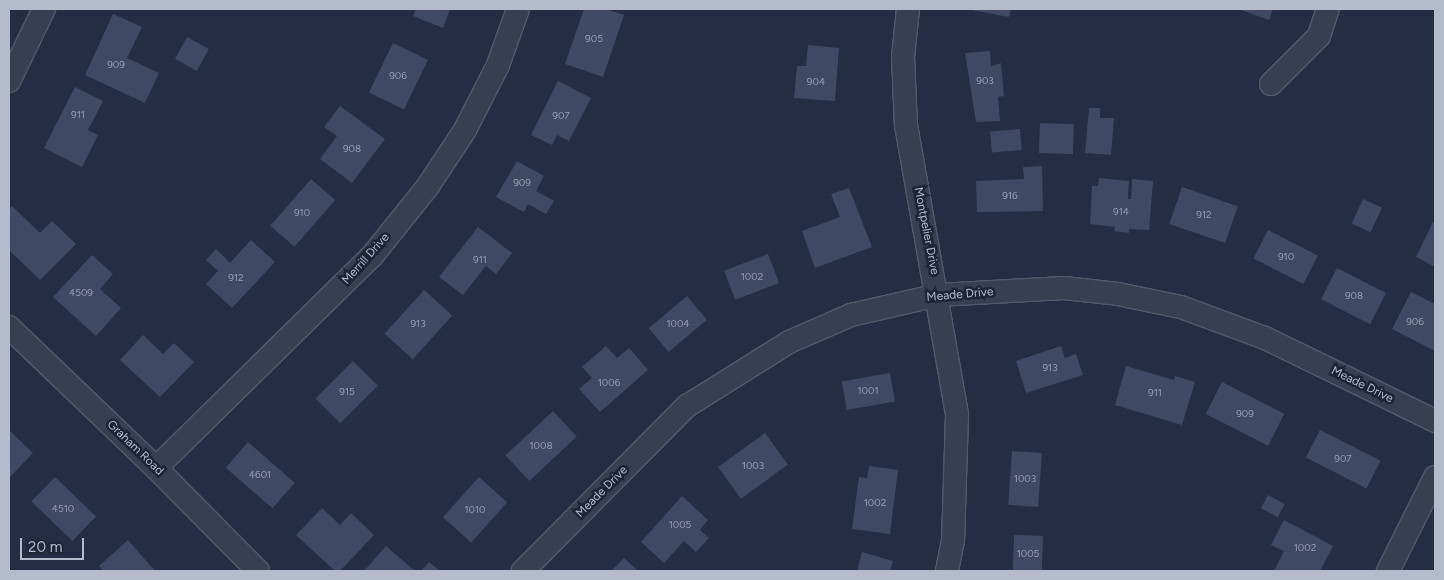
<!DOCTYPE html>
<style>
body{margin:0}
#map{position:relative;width:1444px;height:580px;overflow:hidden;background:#232d43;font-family:Figtree,sans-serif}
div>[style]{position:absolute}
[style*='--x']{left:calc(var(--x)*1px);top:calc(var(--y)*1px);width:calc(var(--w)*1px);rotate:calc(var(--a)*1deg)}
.building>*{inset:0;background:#3e4a63;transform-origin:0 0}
.roads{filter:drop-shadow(1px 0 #525b6d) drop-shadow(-1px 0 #525b6d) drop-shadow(0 1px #525b6d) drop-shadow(0 -1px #525b6d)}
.minor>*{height:22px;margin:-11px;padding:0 11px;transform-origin:11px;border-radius:11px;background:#374052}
span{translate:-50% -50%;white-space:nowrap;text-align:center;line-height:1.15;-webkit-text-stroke:5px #1c2538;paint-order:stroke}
.number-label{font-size:10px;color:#969fb2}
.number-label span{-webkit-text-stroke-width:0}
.street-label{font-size:12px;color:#b4bbcd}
.frame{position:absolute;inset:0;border:10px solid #b4bbcd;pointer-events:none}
.scale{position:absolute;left:20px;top:538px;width:64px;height:22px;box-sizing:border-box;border:2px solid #b4bbcd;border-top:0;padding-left:6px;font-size:15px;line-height:18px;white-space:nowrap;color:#b4bbcd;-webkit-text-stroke:4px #1c2538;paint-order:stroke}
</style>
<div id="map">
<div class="building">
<i style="clip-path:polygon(416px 9px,450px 9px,443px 28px,413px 16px)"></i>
<i style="clip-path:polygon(584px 9px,606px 9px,624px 15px,603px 77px,565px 64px)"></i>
<i style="clip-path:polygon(966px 9px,1011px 9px,1009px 17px)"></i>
<i style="clip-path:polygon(1238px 9px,1273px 9px,1269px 20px)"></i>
<i style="clip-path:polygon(113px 14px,142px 27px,127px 58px,159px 73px,145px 103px,85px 75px)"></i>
<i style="left:187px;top:37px;width:25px;height:25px;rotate:29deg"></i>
<i style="left:393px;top:43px;width:39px;height:55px;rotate:26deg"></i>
<i style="clip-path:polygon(808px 45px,839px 48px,835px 101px,794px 98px,797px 66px,806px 66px)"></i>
<i style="clip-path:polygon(990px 51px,991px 66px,1001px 63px,1004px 96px,998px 97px,1000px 121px,976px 122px,965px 53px)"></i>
<i style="clip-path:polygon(558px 81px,591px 98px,569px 141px,557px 135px,552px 145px,531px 135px)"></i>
<i style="clip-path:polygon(75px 87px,103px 101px,88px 130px,98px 135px,82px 167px,44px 148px)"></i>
<i style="clip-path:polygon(340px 106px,385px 139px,352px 183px,320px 159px,337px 136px,324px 127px)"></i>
<i style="clip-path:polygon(1089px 108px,1100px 108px,1100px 118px,1114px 118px,1111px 155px,1085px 153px)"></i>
<i style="left:1040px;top:123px;width:34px;height:30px;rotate:2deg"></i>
<i style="left:1020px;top:129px;width:21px;height:30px;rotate:85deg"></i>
<i style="clip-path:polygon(517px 161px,544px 176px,536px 191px,554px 201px,546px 214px,528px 204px,524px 212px,496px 197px)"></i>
<i style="clip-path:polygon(1042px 166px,1043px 211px,977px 212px,976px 181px,1024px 179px,1023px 167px)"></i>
<i style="clip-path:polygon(1099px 178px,1129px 181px,1128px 199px,1131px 199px,1132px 179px,1153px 181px,1149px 230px,1129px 229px,1129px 233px,1114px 231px,1115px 227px,1090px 224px,1092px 186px,1098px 186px)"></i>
<i style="left:311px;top:179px;width:32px;height:62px;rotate:41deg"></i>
<i style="left:1182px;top:187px;width:59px;height:39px;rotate:19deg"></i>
<i style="clip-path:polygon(849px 188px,872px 247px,815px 268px,802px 231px,840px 217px,831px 194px)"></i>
<i style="left:1363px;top:199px;width:21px;height:27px;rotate:25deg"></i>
<i style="clip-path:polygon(12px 206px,40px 233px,52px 221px,76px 244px,40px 280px,9px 250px,9px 209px)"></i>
<i style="clip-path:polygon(1433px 222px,1435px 223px,1435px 267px,1416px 257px)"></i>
<i style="clip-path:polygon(478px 227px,512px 253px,496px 274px,486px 266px,463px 295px,439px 277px)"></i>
<i style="left:1268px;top:230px;width:56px;height:32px;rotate:27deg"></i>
<i style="clip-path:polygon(251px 240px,275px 262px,232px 308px,206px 284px,218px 271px,206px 260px,216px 249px,230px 263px)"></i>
<i style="left:768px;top:254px;width:31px;height:47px;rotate:69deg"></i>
<i style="clip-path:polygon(92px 255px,113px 274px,100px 289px,121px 308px,96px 336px,53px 297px)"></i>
<i style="left:1337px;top:268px;width:55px;height:35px;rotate:27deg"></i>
<i style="left:424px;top:290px;width:38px;height:59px;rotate:42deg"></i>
<i style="clip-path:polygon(1411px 292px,1435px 304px,1435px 351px,1392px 329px)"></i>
<i style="left:687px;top:296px;width:31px;height:50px;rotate:50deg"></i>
<i style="clip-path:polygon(143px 335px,163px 354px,174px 343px,194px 362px,160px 397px,120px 360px)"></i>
<i style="clip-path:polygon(606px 346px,617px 358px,629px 348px,648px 370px,600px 412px,579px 389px,592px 378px,582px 367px)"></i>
<i style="clip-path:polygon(1061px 346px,1065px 358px,1076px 354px,1083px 375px,1026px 393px,1016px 361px)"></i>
<i style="left:353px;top:361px;width:35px;height:53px;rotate:45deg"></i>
<i style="clip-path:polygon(1126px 366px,1174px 380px,1175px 376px,1195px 382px,1182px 425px,1115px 405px)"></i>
<i style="left:890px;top:373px;width:29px;height:49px;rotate:80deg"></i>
<i style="left:1222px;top:382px;width:70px;height:36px;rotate:27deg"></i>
<i style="left:553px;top:411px;width:35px;height:65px;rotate:47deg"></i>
<i style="clip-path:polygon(9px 430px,33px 453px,9px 478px)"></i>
<i style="left:1320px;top:430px;width:68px;height:31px;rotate:27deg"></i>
<i style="left:765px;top:433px;width:39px;height:58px;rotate:54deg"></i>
<i style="left:248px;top:442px;width:62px;height:34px;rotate:41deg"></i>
<i style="left:1012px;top:451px;width:30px;height:54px;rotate:4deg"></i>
<i style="clip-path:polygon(869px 466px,898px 470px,890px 534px,852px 529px,859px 477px,867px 478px)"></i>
<i style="left:55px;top:477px;width:57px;height:34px;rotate:44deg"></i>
<i style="left:479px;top:477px;width:38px;height:54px;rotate:42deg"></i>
<i style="left:1268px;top:495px;width:19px;height:15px;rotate:28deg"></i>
<i style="clip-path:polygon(682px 496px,708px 520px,700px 530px,709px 538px,696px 552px,684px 541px,664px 563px,641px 542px)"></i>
<i style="clip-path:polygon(322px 508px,340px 525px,351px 513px,374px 535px,340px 571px,335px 571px,296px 535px)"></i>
<i style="clip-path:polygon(1284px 520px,1333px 546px,1320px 571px,1274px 571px,1284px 551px,1271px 545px)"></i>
<i style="left:1014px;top:535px;width:29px;height:36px;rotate:2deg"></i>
<i style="clip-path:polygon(128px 540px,155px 571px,104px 571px,99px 566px)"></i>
<i style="clip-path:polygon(386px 546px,415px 571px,364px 571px)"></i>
<i style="clip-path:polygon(862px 552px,893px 561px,890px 571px,857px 571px)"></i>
<i style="clip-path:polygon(624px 558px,638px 571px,611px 571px)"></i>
<i style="clip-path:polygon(429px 562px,440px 571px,421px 571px)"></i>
</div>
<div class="roads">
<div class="minor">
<i style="--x:908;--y:9;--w:48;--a:95.9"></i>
<i style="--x:903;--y:57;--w:68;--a:87.5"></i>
<i style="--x:906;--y:125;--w:294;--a:80"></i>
<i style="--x:957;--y:415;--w:125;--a:91.8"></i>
<i style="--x:953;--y:540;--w:32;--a:101"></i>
<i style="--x:9;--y:81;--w:80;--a:-64.1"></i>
<i style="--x:1271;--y:84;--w:68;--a:-45"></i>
<i style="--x:1319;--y:36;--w:28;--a:-72"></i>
<i style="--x:9;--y:327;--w:204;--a:43.8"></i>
<i style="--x:156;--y:468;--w:145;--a:45.3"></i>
<i style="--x:156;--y:468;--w:303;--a:-44.5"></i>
<i style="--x:372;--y:256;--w:90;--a:-51.3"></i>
<i style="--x:428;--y:186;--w:67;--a:-56.5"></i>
<i style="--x:465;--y:130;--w:73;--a:-63.1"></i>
<i style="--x:498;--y:65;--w:59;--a:-70.3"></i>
<i style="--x:523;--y:571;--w:233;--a:-45.2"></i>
<i style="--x:687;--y:406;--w:120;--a:-32.1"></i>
<i style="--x:789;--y:342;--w:68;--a:-23.5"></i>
<i style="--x:851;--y:315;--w:89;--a:-12.9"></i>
<i style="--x:938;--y:295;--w:126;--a:-3.2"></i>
<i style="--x:1064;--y:288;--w:54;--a:6.3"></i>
<i style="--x:1118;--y:294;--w:64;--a:11.7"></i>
<i style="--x:1181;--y:307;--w:90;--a:20.3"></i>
<i style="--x:1265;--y:338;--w:189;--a:26"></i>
<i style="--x:1388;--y:571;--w:105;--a:-63.4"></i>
</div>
</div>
<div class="number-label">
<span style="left:594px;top:39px">905</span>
<span style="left:116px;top:65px">909</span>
<span style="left:398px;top:76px">906</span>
<span style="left:985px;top:81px">903</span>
<span style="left:816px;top:82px">904</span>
<span style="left:78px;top:115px">911</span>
<span style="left:561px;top:116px">907</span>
<span style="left:352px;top:149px">908</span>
<span style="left:522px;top:183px">909</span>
<span style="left:1010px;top:196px">916</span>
<span style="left:1121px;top:212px">914</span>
<span style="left:302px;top:213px">910</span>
<span style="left:1204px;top:215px">912</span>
<span style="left:1286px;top:257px">910</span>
<span style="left:480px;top:260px">911</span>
<span style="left:752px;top:277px">1002</span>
<span style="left:236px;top:278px">912</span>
<span style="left:81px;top:293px">4509</span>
<span style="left:1354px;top:296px">908</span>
<span style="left:1415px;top:322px">906</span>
<span style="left:418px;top:324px">913</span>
<span style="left:678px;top:324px">1004</span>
<span style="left:1050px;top:368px">913</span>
<span style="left:609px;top:383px">1006</span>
<span style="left:868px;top:391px">1001</span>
<span style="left:347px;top:392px">915</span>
<span style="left:1155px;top:393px">911</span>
<span style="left:1245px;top:414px">909</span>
<span style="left:541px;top:446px">1008</span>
<span style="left:1343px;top:459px">907</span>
<span style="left:753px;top:466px">1003</span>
<span style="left:260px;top:475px">4601</span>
<span style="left:1025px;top:479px">1003</span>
<span style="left:875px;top:503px">1002</span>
<span style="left:63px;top:509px">4510</span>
<span style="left:475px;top:510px">1010</span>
<span style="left:680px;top:525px">1005</span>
<span style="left:1305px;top:548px">1002</span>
<span style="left:1028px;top:554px">1005</span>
</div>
<div class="street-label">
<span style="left:926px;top:231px;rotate:79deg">Montpelier Drive</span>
<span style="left:366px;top:259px;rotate:-48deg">Merrill Drive</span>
<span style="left:960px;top:295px;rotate:-5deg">Meade Drive</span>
<span style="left:1362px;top:385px;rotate:26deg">Meade Drive</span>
<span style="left:135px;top:448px;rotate:44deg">Graham Road</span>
<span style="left:602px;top:492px;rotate:-45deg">Meade Drive</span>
</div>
<div class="frame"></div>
<div class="scale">20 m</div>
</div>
